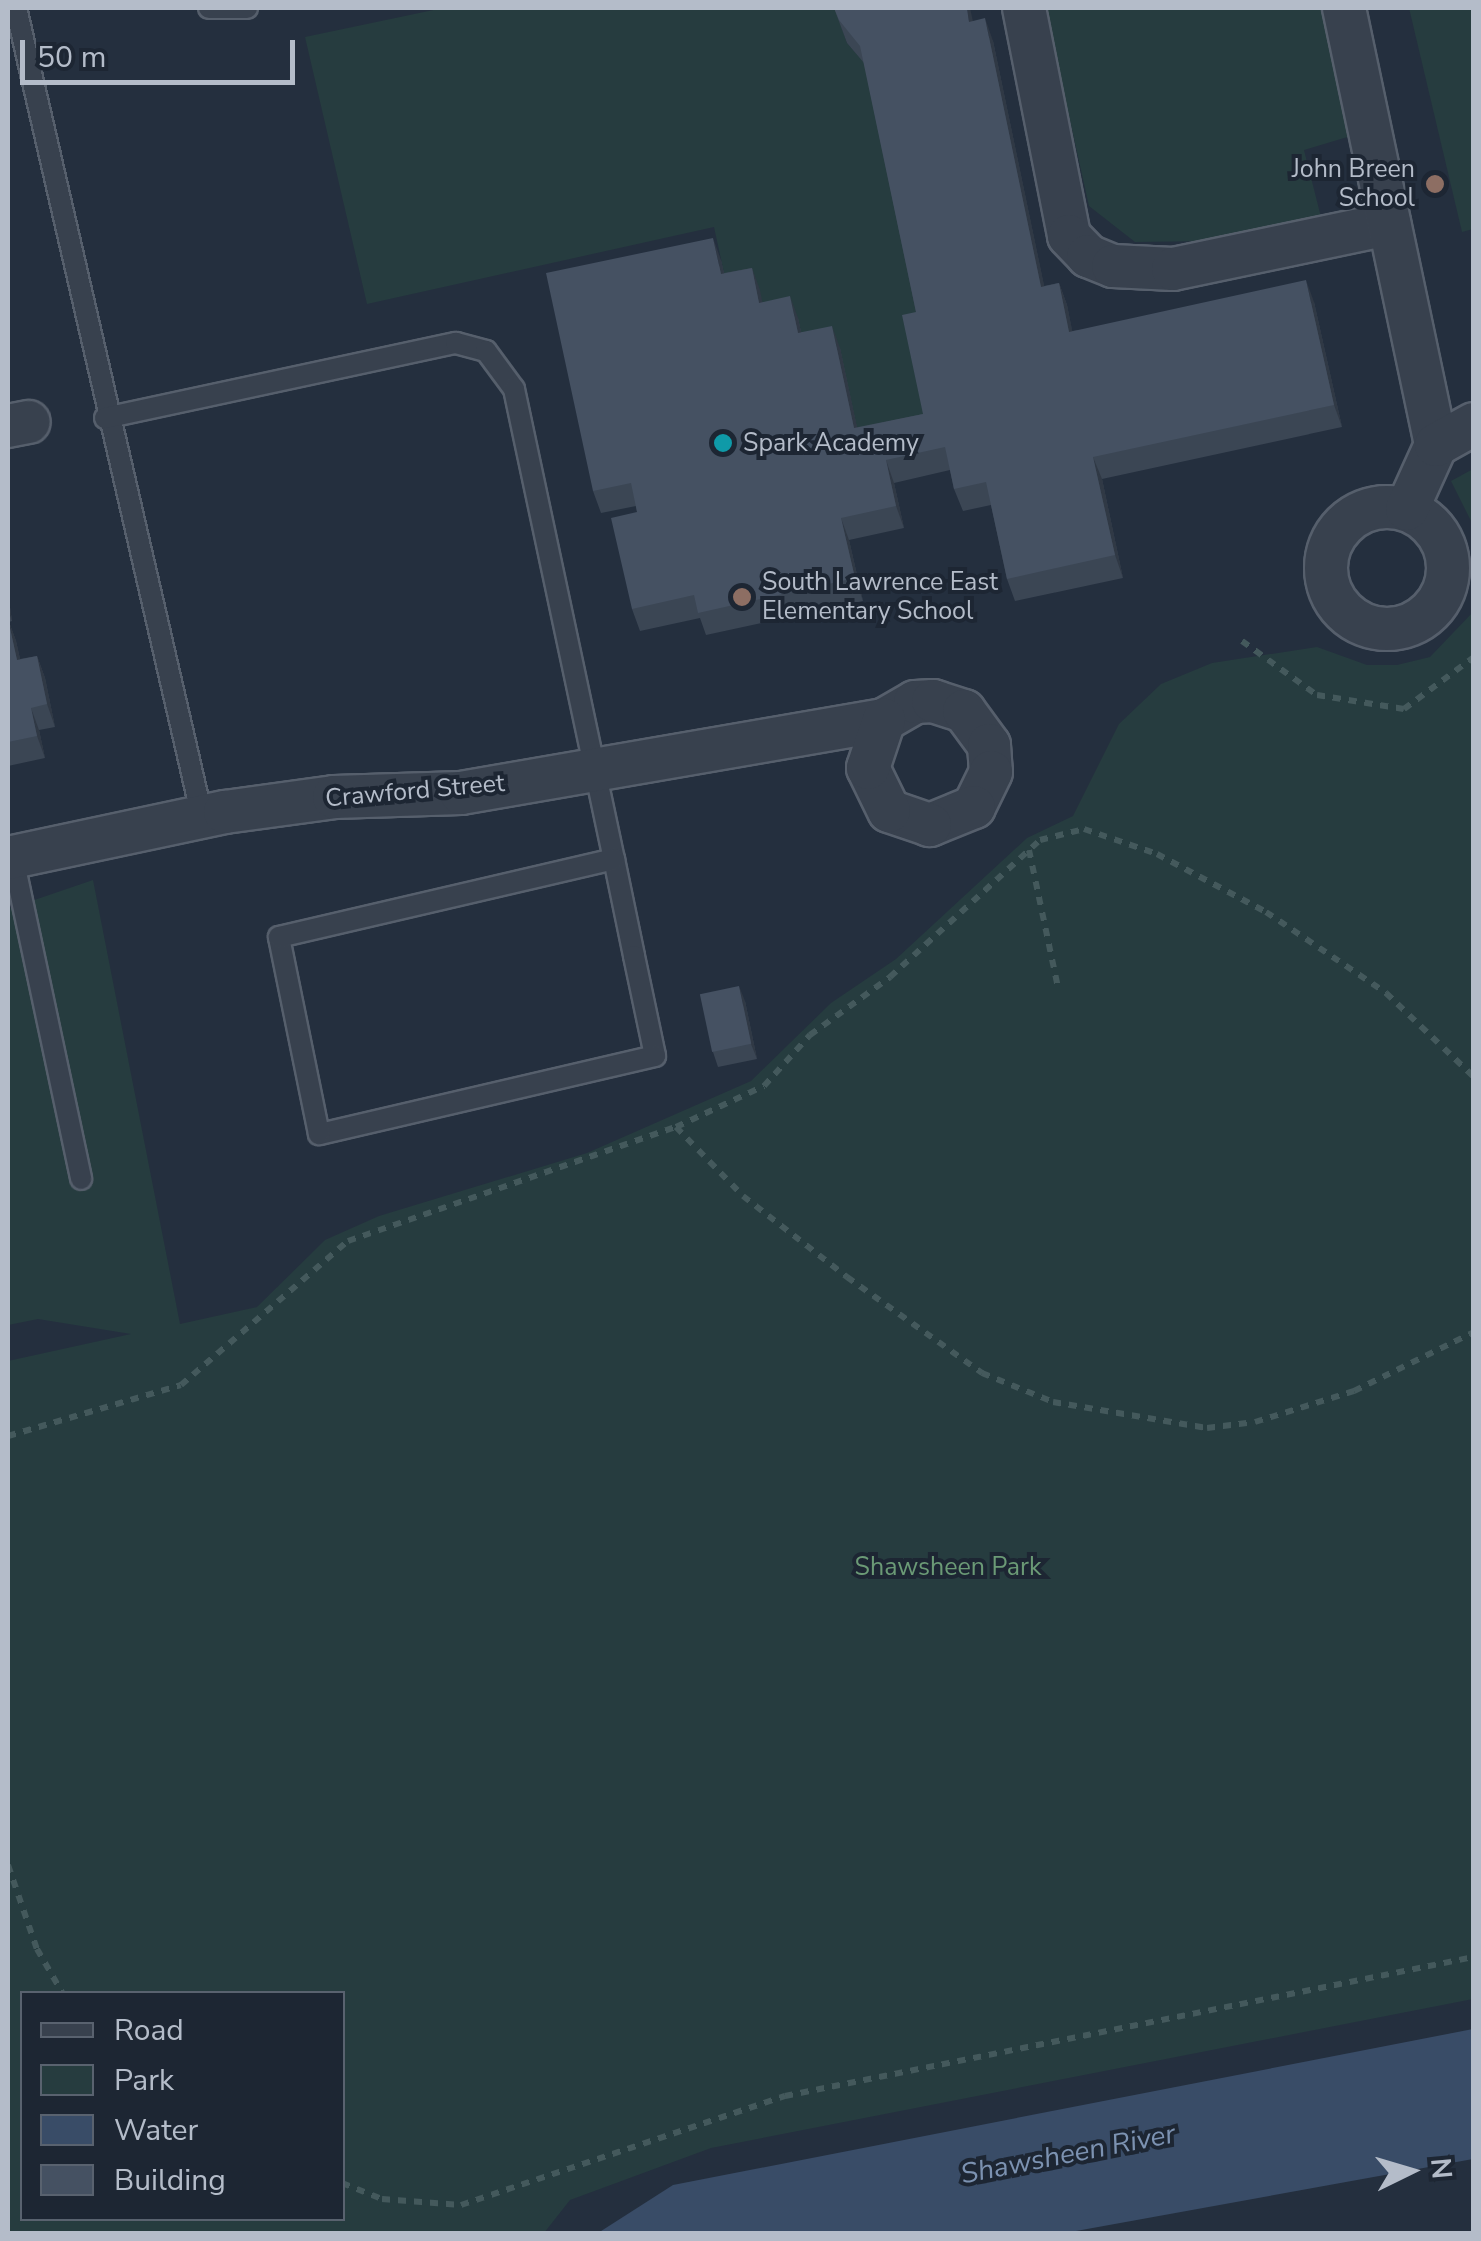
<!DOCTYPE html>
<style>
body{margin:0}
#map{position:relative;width:1481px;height:2241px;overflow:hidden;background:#242f3e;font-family:"Nunito Sans",sans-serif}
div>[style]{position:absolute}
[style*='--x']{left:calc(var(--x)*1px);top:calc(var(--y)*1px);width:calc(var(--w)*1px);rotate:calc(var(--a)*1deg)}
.green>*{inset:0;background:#263c3f}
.water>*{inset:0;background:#394c67}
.path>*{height:6px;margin-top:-3px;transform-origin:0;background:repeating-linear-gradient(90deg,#44595c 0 8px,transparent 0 16px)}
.roads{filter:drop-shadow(2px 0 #565f6c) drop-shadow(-2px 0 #565f6c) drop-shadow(0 2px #565f6c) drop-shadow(0 -2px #565f6c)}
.service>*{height:20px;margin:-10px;padding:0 10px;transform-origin:10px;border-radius:10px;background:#38414e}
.minor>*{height:42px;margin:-21px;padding:0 21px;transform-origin:21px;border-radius:21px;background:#38414e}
.minor>.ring{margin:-21px;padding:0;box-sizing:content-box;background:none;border:42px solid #38414e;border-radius:50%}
.wall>*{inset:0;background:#3b4654}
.shaded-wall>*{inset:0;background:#303945}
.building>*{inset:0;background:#455162;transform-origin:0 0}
.dots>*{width:28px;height:28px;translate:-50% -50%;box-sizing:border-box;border:5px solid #1d2633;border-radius:50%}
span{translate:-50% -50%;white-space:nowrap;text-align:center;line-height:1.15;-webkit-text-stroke:8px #1d2633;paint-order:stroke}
.poi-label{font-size:25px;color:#b4bcc9}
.right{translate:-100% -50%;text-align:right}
.left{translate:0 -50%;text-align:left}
.street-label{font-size:25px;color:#b4bcc9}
.park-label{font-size:25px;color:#6b9a76}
.water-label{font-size:28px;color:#7c92b1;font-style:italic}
.frame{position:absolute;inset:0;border:10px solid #b4bcc9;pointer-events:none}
.legend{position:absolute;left:20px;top:1991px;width:325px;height:230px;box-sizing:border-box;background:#1d2633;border:2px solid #59626f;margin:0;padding:12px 18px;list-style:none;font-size:30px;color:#b4bcc9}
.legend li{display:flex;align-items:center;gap:20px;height:50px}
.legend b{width:50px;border:2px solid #59626f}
.north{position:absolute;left:1361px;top:2121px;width:100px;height:100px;-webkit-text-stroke:8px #1d2633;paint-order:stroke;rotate:85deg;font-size:28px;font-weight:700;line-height:40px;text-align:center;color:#b4bcc9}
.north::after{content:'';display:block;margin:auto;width:35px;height:45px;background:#b4bcc9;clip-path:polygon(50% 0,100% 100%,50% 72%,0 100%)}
.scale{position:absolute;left:20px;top:40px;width:275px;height:45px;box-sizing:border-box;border:5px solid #b4bcc9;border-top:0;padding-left:12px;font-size:30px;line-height:35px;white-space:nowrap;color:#b4bcc9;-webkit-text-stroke:8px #1d2633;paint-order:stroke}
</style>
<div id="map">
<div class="green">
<i style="clip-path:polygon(443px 8px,835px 8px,847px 43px,869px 68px,924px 334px,931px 436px,862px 451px,806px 355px,729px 296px,714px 227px,367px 304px,305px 37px)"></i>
<i style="clip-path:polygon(1045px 8px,1325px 8px,1354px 135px,1304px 150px,1321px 217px,1213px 241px,1135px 242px,1089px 206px)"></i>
<i style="clip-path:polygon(1409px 8px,1473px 8px,1473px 229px,1462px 232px)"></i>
<i style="clip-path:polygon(1473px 469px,1473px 525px,1451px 481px)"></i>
<i style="clip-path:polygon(evenodd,1473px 612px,1473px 1999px,711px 2148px,570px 2200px,544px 2233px,8px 2233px,8px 1361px,131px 1334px,38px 1319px,8px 1325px,8px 909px,93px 880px,180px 1324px,257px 1307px,325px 1240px,379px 1216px,587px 1153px,751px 1081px,831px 1003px,896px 959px,1027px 838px,1073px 816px,1119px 724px,1161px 684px,1212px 663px,1317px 647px,1367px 665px,1397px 665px,1430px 657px,1473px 612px,22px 1994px,342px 1994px,342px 2218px,22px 2218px,22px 1994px)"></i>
</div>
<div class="water">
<i style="clip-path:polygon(1473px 2029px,1473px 2159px,1065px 2233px,598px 2233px,673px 2185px)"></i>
</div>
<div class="path">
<i style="--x:1242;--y:641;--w:92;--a:35.8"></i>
<i style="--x:1317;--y:695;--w:88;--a:9.1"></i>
<i style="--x:1404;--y:709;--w:87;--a:-36.6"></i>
<i style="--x:1029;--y:850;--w:141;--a:78.1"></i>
<i style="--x:676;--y:1127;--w:97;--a:-25"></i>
<i style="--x:764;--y:1086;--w:69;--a:-48"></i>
<i style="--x:810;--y:1035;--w:99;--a:-35.9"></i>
<i style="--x:890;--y:977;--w:203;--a:-42.4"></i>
<i style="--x:1040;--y:840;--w:45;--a:-14"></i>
<i style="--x:1084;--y:829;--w:77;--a:18.9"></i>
<i style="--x:1157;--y:854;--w:123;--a:28"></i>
<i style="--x:1266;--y:912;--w:145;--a:34"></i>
<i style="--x:1386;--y:993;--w:122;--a:43.7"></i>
<i style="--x:8;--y:1436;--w:180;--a:-16.4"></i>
<i style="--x:181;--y:1385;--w:221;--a:-40.8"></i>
<i style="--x:348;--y:1241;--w:347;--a:-19.2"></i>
<i style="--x:676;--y:1127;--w:96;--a:45.8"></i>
<i style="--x:743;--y:1196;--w:132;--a:37.9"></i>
<i style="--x:847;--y:1277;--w:166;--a:35.4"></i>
<i style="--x:982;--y:1373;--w:77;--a:22.2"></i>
<i style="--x:1053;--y:1402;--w:156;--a:9.6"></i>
<i style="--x:1207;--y:1428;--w:48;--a:-7.1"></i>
<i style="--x:1255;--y:1422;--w:104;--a:-17.4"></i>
<i style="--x:1354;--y:1391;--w:134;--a:-26.2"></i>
<i style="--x:8;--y:1865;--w:89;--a:71"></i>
<i style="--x:37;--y:1949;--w:52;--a:60"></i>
<i style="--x:342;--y:2183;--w:43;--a:21.8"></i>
<i style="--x:382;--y:2199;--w:79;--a:4.3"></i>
<i style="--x:461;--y:2205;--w:342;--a:-18.6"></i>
<i style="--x:785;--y:2096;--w:703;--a:-11.41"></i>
</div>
<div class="roads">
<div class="service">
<i style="--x:16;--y:8;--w:829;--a:77.04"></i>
<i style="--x:209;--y:8;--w:38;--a:0"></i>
<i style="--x:105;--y:418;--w:359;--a:-12.1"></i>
<i style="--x:456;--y:343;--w:31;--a:15"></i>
<i style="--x:486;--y:351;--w:47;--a:53.6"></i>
<i style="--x:514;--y:389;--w:481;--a:78"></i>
<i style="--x:614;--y:859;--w:99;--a:78.3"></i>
<i style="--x:634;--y:956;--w:102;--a:78.1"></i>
<i style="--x:655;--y:1056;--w:345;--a:166.9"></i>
<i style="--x:319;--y:1134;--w:201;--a:-101.5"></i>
<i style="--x:279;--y:937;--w:344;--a:-13.1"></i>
<i style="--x:13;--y:858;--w:328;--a:78"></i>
</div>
<div class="minor">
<i style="--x:1024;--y:8;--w:232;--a:78.8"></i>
<i style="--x:1069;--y:236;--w:28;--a:46"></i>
<i style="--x:1088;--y:256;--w:27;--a:22"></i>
<i style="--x:1113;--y:266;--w:60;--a:2.9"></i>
<i style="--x:1173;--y:269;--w:221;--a:-11.8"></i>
<i style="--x:1344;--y:8;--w:447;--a:78.1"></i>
<i style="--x:8;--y:426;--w:21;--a:-11"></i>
<i class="ring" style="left:1326px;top:507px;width:80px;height:80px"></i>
<i style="--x:1407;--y:509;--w:70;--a:-65.6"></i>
<i style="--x:1436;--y:445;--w:43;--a:-28.9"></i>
<i style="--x:8;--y:858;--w:222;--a:-12"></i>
<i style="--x:225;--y:812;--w:110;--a:-7.8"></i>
<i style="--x:334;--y:797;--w:127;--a:-1.8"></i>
<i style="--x:461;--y:793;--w:429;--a:-9.8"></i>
<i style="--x:884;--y:720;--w:36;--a:-30"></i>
<i style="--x:915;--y:702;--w:18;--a:-3"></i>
<i style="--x:933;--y:701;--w:33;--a:18"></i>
<i style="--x:964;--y:711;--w:42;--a:53.7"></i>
<i style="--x:989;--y:745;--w:27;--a:86"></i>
<i style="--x:991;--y:772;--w:39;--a:116"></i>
<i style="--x:974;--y:807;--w:48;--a:157.8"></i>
<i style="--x:930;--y:825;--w:43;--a:-161.1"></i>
<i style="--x:889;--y:811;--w:48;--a:-116"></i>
<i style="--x:868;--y:768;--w:51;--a:-71.6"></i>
</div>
</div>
<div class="wall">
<i style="clip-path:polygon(834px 8px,973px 21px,993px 41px,1044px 286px,1059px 283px,1067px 305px,1072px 331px,1314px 302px,1342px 427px,1102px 479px,1123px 578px,1015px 601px,1007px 579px,991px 505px,963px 511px,954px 489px,950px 470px,894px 483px,904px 528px,849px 540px,863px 601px,706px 635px,700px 618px,640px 631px,632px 609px,637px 512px,636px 506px,601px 513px,593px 491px,721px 260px,724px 273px,752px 268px,762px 302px,798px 318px,801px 332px,840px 348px,857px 428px,923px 414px,916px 312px,864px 63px,847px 43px)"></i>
<i style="clip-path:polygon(8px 593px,12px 621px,9px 622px,16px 641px,20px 659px,37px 656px,45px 678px,55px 727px,39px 730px,45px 758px,8px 766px)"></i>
<i style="clip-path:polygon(745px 1001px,757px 1059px,718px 1067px,713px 1052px)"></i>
</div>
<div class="shaded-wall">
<i style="clip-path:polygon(967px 8px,970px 8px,978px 44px,969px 22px)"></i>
<i style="clip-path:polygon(985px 18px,993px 41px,1049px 309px,1041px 287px)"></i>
<i style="clip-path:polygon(713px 238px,721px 260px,729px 296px,721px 274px)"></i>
<i style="clip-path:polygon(752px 268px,760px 290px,767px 325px,759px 303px)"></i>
<i style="clip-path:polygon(1306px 280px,1314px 302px,1342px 427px,1334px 405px)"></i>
<i style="clip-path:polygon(1059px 283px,1067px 305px,1077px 354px,1069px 332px)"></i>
<i style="clip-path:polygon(790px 296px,798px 318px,806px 355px,798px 333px)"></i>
<i style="clip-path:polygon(832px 326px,840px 348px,862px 450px,854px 428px)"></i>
<i style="clip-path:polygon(1093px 457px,1102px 479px,1123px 578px,1115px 555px)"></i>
<i style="clip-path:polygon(886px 460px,894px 483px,904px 528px,896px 506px)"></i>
<i style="clip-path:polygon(841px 518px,849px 540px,863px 601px,855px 578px)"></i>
<i style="clip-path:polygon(8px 593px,12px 621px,8px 610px)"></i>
<i style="clip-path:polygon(8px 619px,16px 641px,25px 682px,17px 660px)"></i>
<i style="clip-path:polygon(37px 656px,45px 678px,55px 727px,47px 704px)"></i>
<i style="clip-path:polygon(31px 708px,39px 730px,45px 758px,37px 736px)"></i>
<i style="clip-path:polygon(739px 986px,745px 1001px,757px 1059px,751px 1044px)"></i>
</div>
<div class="building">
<i style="clip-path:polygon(834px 8px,967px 8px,969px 22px,985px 18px,1041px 287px,1059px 283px,1069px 332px,1306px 280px,1334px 405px,1093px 457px,1115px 555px,1007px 579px,986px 482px,954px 489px,945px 447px,886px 460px,896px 506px,841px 518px,855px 578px,698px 613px,694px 595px,632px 609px,611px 518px,637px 512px,631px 483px,593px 491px,546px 273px,713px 238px,721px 274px,752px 268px,759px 303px,790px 296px,798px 333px,832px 326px,854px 428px,923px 414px,902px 315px,916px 312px,860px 46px,839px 20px)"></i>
<i style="clip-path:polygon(8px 619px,17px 660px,37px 656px,47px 704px,31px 708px,37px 736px,8px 742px)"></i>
<i style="left:739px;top:986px;width:59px;height:40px;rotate:78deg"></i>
</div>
<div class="dots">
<i style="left:1435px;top:184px;background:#8d6e63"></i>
<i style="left:723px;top:443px;background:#0f9aa8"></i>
<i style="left:742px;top:597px;background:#8d6e63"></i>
</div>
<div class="poi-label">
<span class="right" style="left:1415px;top:184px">John Breen<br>School</span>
<span class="left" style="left:743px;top:443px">Spark Academy</span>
<span class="left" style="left:762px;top:597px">South Lawrence East<br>Elementary School</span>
</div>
<div class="street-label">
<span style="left:415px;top:791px;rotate:-5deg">Crawford Street</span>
</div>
<div class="park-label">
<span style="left:948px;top:1567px">Shawsheen Park</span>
</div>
<div class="water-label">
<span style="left:1068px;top:2154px;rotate:-11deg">Shawsheen River</span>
</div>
<div class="frame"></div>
<ul class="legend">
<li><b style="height:12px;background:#38414e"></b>Road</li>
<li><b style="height:28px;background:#263c3f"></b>Park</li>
<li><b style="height:28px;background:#394c67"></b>Water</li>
<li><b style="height:28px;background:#455162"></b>Building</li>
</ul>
<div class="north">N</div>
<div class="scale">50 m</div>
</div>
